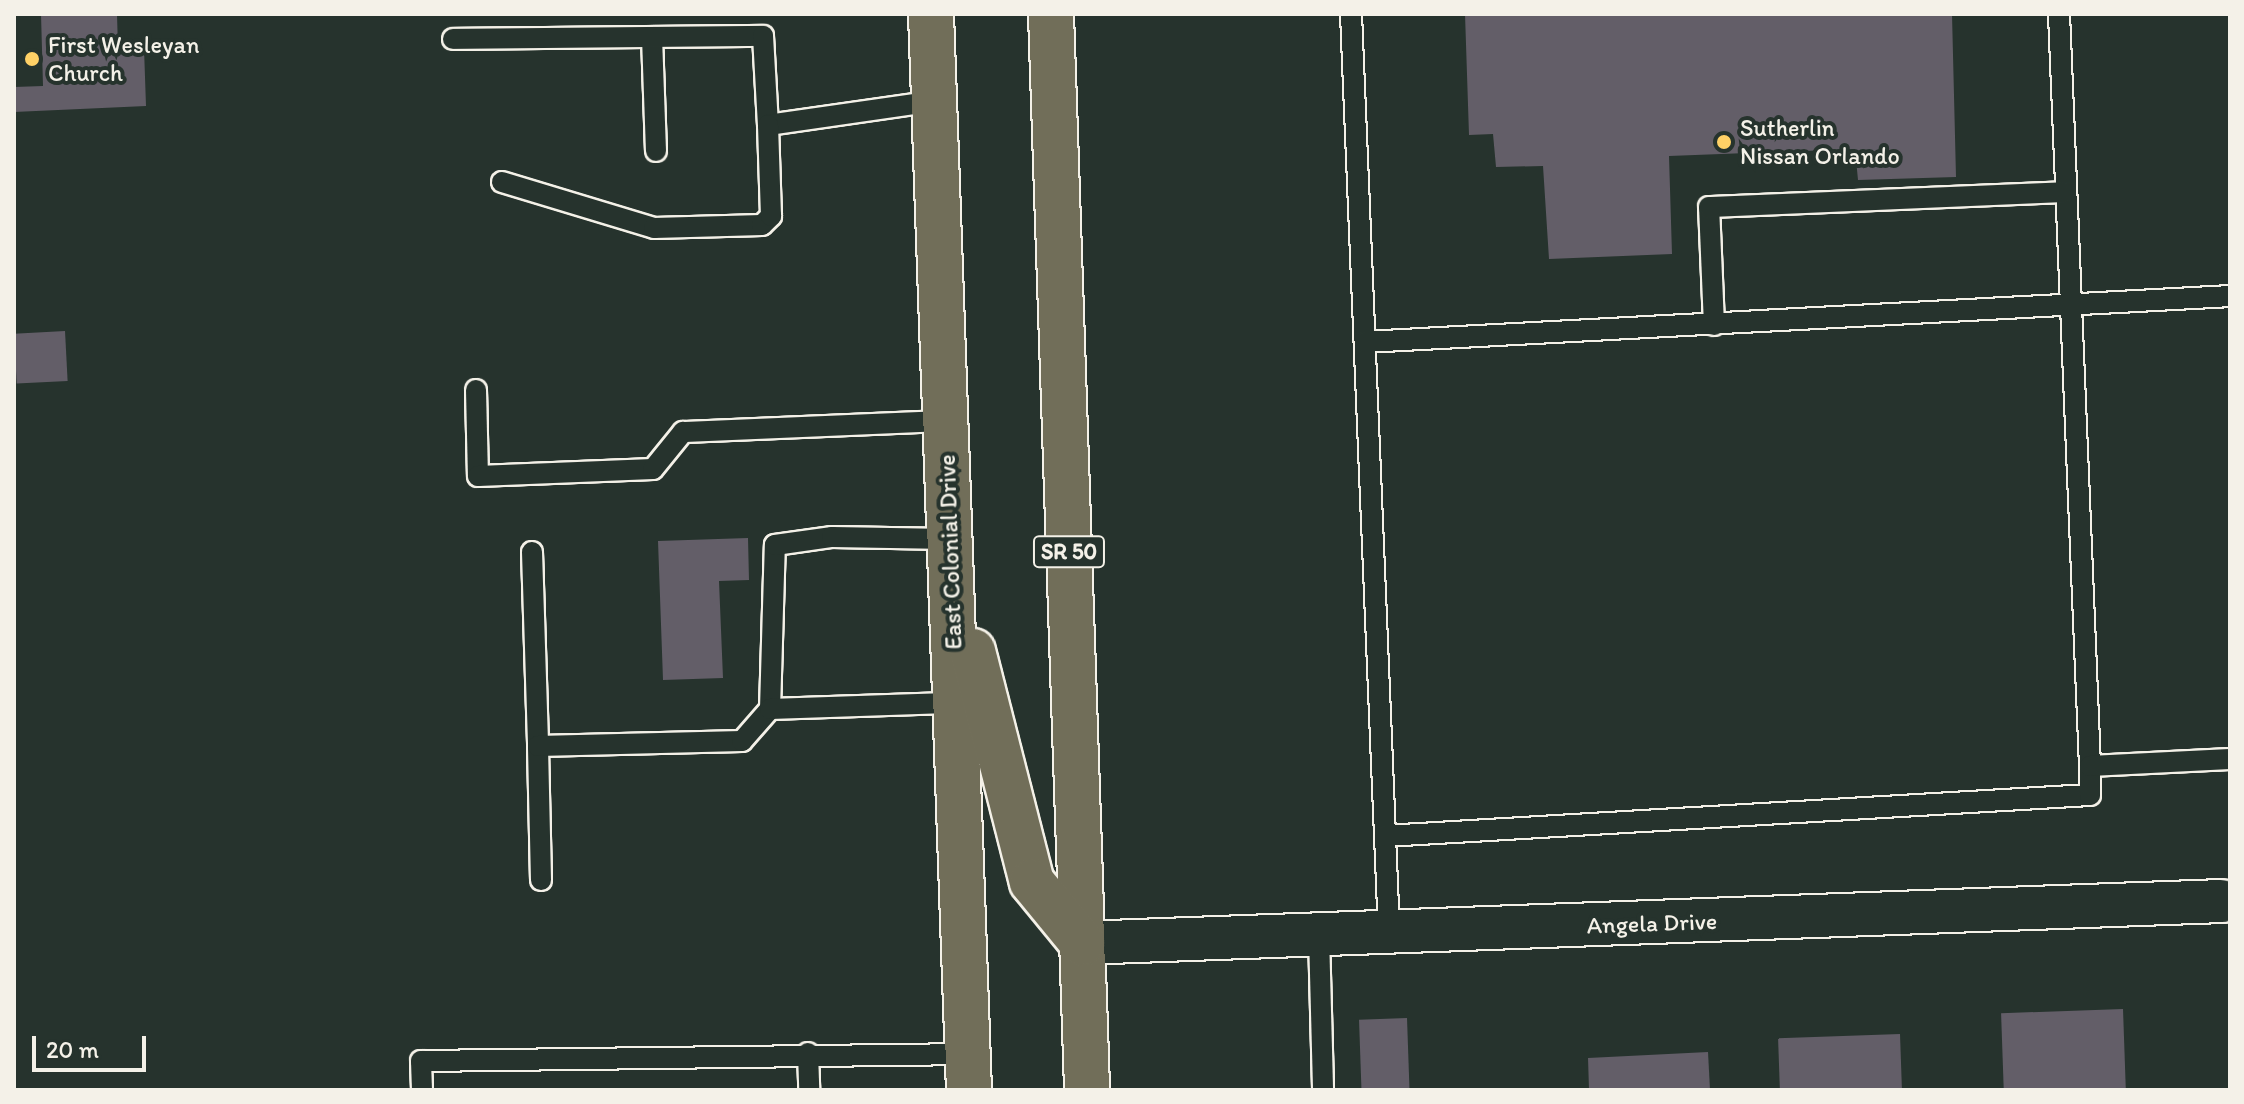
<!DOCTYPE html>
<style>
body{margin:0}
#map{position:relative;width:2244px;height:1104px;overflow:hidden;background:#26332d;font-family:Itim,sans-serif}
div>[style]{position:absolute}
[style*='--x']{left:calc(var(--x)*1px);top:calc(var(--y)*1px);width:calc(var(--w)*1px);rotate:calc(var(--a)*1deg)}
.building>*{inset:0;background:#635e68;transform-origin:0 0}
.roads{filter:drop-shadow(2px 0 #f4f1e8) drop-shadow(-2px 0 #f4f1e8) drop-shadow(0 2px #f4f1e8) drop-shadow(0 -2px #f4f1e8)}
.service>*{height:20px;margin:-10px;padding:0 10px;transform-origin:10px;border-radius:10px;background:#26332d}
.minor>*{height:42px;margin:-21px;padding:0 21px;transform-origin:21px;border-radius:21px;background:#26332d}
.trunk>*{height:44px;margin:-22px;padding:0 22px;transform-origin:22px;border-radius:22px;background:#716e59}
.dots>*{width:22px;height:22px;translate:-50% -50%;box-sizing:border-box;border:4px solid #26332d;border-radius:50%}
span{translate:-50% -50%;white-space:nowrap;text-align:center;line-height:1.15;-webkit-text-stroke:8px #26332d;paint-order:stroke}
.shield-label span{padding:2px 6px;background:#26332d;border:2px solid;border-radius:6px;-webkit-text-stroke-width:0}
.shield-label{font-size:22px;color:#f4f1e8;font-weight:700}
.poi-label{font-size:24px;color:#f4f1e8}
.left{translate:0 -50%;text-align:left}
.street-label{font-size:24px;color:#f4f1e8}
.frame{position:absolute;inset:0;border:16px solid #f4f1e8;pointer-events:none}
.scale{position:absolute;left:32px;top:1036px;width:114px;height:36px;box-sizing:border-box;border:4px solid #f4f1e8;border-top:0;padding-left:10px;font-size:24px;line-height:28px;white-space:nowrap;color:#f4f1e8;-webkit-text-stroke:6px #26332d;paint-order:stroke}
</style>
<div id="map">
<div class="building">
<i style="clip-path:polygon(41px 14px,117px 14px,118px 49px,144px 48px,146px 106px,14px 112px,14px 87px,43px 86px)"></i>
<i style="clip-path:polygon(1465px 14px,1952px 14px,1956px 177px,1858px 180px,1855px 149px,1669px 156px,1672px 254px,1549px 259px,1543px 166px,1496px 167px,1493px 134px,1469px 135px)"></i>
<i style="left:65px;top:331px;width:50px;height:51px;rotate:87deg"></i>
<i style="clip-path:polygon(748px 538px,749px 580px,719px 581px,723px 678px,663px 680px,658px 541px)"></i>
<i style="left:2123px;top:1009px;width:80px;height:122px;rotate:88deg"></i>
<i style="left:1407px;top:1018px;width:72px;height:48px;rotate:88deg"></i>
<i style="left:1900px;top:1034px;width:56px;height:122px;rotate:88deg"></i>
<i style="clip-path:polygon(1708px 1052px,1710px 1090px,1589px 1090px,1588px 1058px)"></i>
</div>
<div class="roads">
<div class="service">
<i style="--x:1351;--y:14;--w:920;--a:87.63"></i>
<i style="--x:2059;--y:14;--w:753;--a:87.64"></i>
<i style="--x:652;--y:37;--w:114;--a:88"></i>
<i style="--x:453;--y:39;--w:310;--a:-0.6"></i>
<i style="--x:763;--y:36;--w:89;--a:86.8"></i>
<i style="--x:768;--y:125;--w:168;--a:-8.2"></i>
<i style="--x:502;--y:182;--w:159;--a:16.8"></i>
<i style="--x:654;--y:228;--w:108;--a:-1.6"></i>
<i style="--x:762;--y:225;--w:13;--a:-45"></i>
<i style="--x:771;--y:216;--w:91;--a:-91.9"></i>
<i style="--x:1714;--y:325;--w:118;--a:-92.4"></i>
<i style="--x:1709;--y:207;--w:357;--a:-2.4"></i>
<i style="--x:1365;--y:342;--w:866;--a:-3.04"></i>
<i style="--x:476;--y:390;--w:86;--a:88.7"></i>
<i style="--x:478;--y:476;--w:175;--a:-2.3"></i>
<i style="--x:653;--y:469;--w:48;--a:-51"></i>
<i style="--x:683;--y:432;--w:262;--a:-2.4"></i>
<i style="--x:532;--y:552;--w:194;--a:88.2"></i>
<i style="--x:770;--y:709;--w:164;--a:-88.3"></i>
<i style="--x:775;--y:545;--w:58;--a:-8"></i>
<i style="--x:832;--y:537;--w:117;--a:1"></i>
<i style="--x:1385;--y:836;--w:706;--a:-3.33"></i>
<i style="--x:2090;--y:795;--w:29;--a:-90"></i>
<i style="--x:2090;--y:766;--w:140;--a:-2.9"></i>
<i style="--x:541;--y:880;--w:134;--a:-91.3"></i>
<i style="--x:538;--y:746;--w:204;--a:-1.4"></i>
<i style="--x:742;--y:741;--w:43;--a:-48.8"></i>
<i style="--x:770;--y:709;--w:185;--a:-1.9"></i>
<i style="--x:1319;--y:935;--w:155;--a:88.5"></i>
<i style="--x:808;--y:1053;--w:37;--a:88"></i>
<i style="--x:422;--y:1090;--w:29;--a:-92"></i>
<i style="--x:421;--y:1061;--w:546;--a:-0.73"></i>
</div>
<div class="minor">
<i style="--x:1082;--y:943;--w:1140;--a:-2.11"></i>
</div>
<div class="trunk">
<i style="--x:931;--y:14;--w:1077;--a:87.98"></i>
<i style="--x:1051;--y:14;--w:1077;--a:88.08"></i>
<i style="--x:973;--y:651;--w:238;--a:75.7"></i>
<i style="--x:1032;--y:882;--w:79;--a:50.7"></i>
</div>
</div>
<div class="dots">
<i style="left:32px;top:59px;background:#ffd166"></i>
<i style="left:1724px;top:142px;background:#ffd166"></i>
</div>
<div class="shield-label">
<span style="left:1069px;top:552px">SR 50</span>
</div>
<div class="poi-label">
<span class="left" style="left:48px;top:59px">First Wesleyan<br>Church</span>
<span class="left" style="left:1740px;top:142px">Sutherlin<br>Nissan Orlando</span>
</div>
<div class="street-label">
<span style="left:950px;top:552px;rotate:-92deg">East Colonial Drive</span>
<span style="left:1652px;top:923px;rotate:-2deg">Angela Drive</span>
</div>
<div class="frame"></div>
<div class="scale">20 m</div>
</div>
